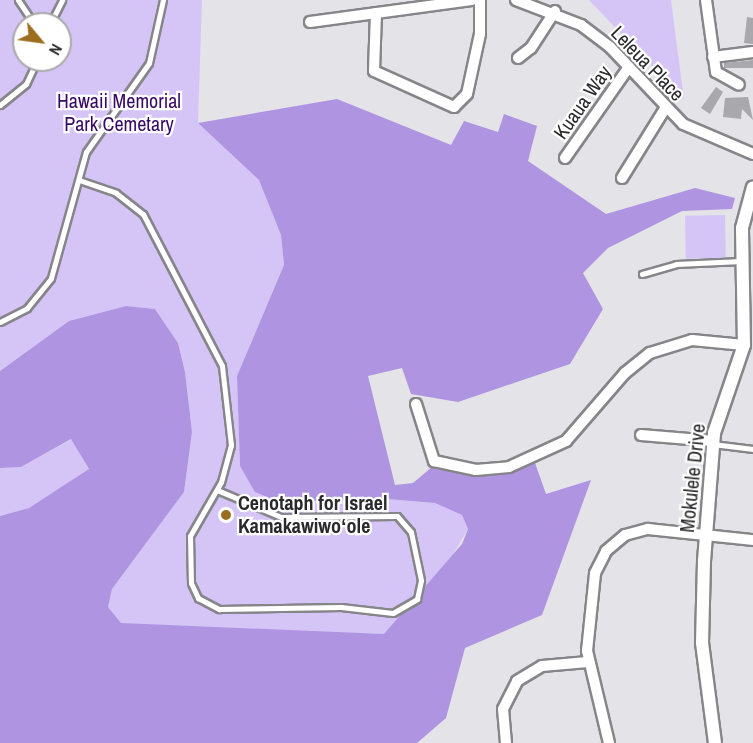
<!DOCTYPE html>
<meta charset="utf-8">
<style>
body{margin:0}
#map{position:relative;width:753px;height:743px;overflow:hidden;background:#e4e3e8;font-family:"Archivo Narrow",sans-serif}
div>[style]{position:absolute}
[style*='--x']{left:calc(var(--x)*1px);top:calc(var(--y)*1px);width:calc(var(--w)*1px);rotate:calc(var(--a)*1deg)}
.green>*{inset:0;background:#d5c5f7;transform-origin:0 0}
.forest>*{inset:0;background:#ae94e1}
.building>*{inset:0;background:#a9a8ac}
.roads{filter:drop-shadow(2px 0 #868589) drop-shadow(-2px 0 #868589) drop-shadow(0 2px #868589) drop-shadow(0 -2px #868589)}
.service>*{height:5px;margin:-2.5px;padding:0 2.5px;transform-origin:2.5px;border-radius:2.5px;background:#fff}
.minor>*{height:10px;margin:-5px;padding:0 5px;transform-origin:5px;border-radius:5px;background:#fff}
.tertiary>*{height:12px;margin:-6px;padding:0 6px;transform-origin:6px;border-radius:6px;background:#fff}
.dots>*{width:16px;height:16px;translate:-50% -50%;box-sizing:border-box;border:3px solid #fff;border-radius:50%}
span{translate:-50% -50%;white-space:nowrap;text-align:center;line-height:1.15;-webkit-text-stroke:4.5px #fff;paint-order:stroke}
.street-label{font-size:20px;color:#29282a}
.park-label{font-size:20px;color:#370965}
.poi-label{font-size:20px;color:#29282a;font-weight:700}
.left{translate:0 -50%;text-align:left}
.north{position:absolute;left:12px;top:12px;width:60px;height:60px;box-sizing:border-box;background:#fff;border:2px solid #a9a9aa;border-radius:50%;rotate:119deg;font-size:16px;font-weight:700;line-height:24px;text-align:center;color:#29282a}
.north::after{content:'';display:block;margin:auto;width:21px;height:27px;background:#9c6d1f;clip-path:polygon(50% 0,100% 100%,50% 72%,0 100%)}
</style>
<div id="map">
<div class="green">
<i style="clip-path:polygon(evenodd,0 0,202px 0,198px 123px,259px 180px,281px 235px,284px 265px,237px 376px,240px 466px,282px 503px,375px 498px,435px 503px,462px 515px,468px 529px,445px 568px,384px 634px,150px 627px,121px 623px,108px 607px,112px 589px,184px 492px,192px 432px,185px 372px,178px 343px,155px 309px,126px 306px,69px 321px,0 371px,0 0,24px 24px,60px 24px,60px 60px,24px 60px,24px 24px)"></i>
<i style="clip-path:polygon(589px 0,671px 0,684px 100px)"></i>
<i style="left:725px;top:215px;width:43px;height:40px;rotate:89deg"></i>
<i style="clip-path:polygon(72px 439px,89px 470px,29px 508px,0 516px,0 468px,21px 467px)"></i>
</div>
<div class="forest">
<i style="clip-path:polygon(337px 99px,451px 145px,464px 121px,498px 132px,504px 114px,537px 126px,528px 161px,606px 214px,695px 188px,735px 198px,732px 209px,682px 211px,608px 248px,583px 273px,603px 309px,570px 364px,458px 402px,411px 394px,402px 368px,368px 376px,395px 485px,413px 483px,438px 462px,501px 472px,534px 460px,546px 494px,591px 480px,542px 615px,465px 648px,446px 718px,417px 743px,0 743px,0 516px,29px 508px,89px 469px,71px 439px,21px 467px,0 468px,0 371px,69px 321px,126px 306px,155px 309px,178px 343px,185px 372px,192px 432px,184px 492px,112px 589px,108px 607px,121px 623px,384px 634px,462px 544px,468px 529px,462px 515px,435px 503px,375px 498px,282px 503px,255px 492px,240px 466px,237px 376px,284px 265px,281px 235px,259px 180px,198px 123px)"></i>
</div>
<div class="building">
<i style="clip-path:polygon(747px 17px,753px 18px,753px 44px,744px 43px)"></i>
<i style="clip-path:polygon(753px 60px,753px 68px,724px 68px,724px 63px)"></i>
<i style="clip-path:polygon(716px 87px,723px 92px,710px 114px,701px 108px)"></i>
<i style="clip-path:polygon(748px 97px,753px 120px,742px 109px,741px 119px,723px 117px,725px 98px)"></i>
</div>
<div class="roads">
<div class="service">
<i style="--x:18;--y:0;--w:29;--a:56"></i>
<i style="--x:50;--y:24;--w:27;--a:-63"></i>
<i style="--x:0;--y:105;--w:33;--a:-39"></i>
<i style="--x:26;--y:84;--w:26;--a:-65"></i>
<i style="--x:79;--y:180;--w:39;--a:19"></i>
<i style="--x:116;--y:193;--w:34;--a:38"></i>
<i style="--x:143;--y:214;--w:171;--a:62.5"></i>
<i style="--x:222;--y:366;--w:80;--a:83.5"></i>
<i style="--x:231;--y:445;--w:38;--a:105"></i>
<i style="--x:221;--y:482;--w:62;--a:119.9"></i>
<i style="--x:190;--y:536;--w:47;--a:88.8"></i>
<i style="--x:191;--y:583;--w:17;--a:65"></i>
<i style="--x:198;--y:598;--w:24;--a:28"></i>
<i style="--x:219;--y:609;--w:122;--a:-0.9"></i>
<i style="--x:341;--y:607;--w:52;--a:6.6"></i>
<i style="--x:393;--y:613;--w:28;--a:-30"></i>
<i style="--x:417;--y:599;--w:19;--a:-78"></i>
<i style="--x:421;--y:580;--w:49;--a:-101.8"></i>
<i style="--x:411;--y:532;--w:21;--a:-131"></i>
<i style="--x:397;--y:516;--w:116;--a:179.5"></i>
<i style="--x:281;--y:517;--w:69;--a:-157.1"></i>
<i style="--x:642;--y:274;--w:35;--a:-16"></i>
<i style="--x:676;--y:264;--w:66;--a:-2.6"></i>
<i style="--x:0;--y:322;--w:30;--a:-27"></i>
<i style="--x:27;--y:308;--w:38;--a:-51"></i>
<i style="--x:51;--y:278;--w:131;--a:-74.5"></i>
<i style="--x:86;--y:152;--w:109;--a:-54.7"></i>
<i style="--x:149;--y:63;--w:65;--a:-77.5"></i>
<i style="--x:713;--y:444;--w:40;--a:7.1"></i>
</div>
<div class="minor">
<i style="--x:516;--y:0;--w:70;--a:21"></i>
<i style="--x:581;--y:25;--w:36;--a:37"></i>
<i style="--x:610;--y:47;--w:106;--a:46.5"></i>
<i style="--x:683;--y:124;--w:76;--a:23.2"></i>
<i style="--x:706;--y:0;--w:73;--a:82.1"></i>
<i style="--x:716;--y:72;--w:26;--a:29"></i>
<i style="--x:376;--y:13;--w:58;--a:92"></i>
<i style="--x:374;--y:71;--w:88;--a:24.2"></i>
<i style="--x:454;--y:107;--w:18;--a:-45"></i>
<i style="--x:467;--y:94;--w:61;--a:-77.8"></i>
<i style="--x:480;--y:34;--w:34;--a:-90"></i>
<i style="--x:310;--y:22;--w:163;--a:-7.7"></i>
<i style="--x:713;--y:57;--w:40;--a:-7.1"></i>
<i style="--x:518;--y:58;--w:16;--a:-38"></i>
<i style="--x:531;--y:48;--w:44;--a:-57"></i>
<i style="--x:565;--y:158;--w:111;--a:-54.9"></i>
<i style="--x:622;--y:178;--w:84;--a:-58.2"></i>
<i style="--x:416;--y:404;--w:60;--a:72.5"></i>
<i style="--x:434;--y:461;--w:43;--a:12.1"></i>
<i style="--x:476;--y:470;--w:33;--a:-5"></i>
<i style="--x:509;--y:467;--w:63;--a:-24.5"></i>
<i style="--x:566;--y:441;--w:90;--a:-49.1"></i>
<i style="--x:625;--y:373;--w:32;--a:-39"></i>
<i style="--x:650;--y:353;--w:44;--a:-17.2"></i>
<i style="--x:692;--y:340;--w:52;--a:5.5"></i>
<i style="--x:641;--y:435;--w:72;--a:4.8"></i>
<i style="--x:506;--y:743;--w:34;--a:-95"></i>
<i style="--x:503;--y:709;--w:31;--a:-63"></i>
<i style="--x:517;--y:681;--w:29;--a:-31"></i>
<i style="--x:542;--y:666;--w:46;--a:-5"></i>
<i style="--x:609;--y:743;--w:95;--a:-103.4"></i>
<i style="--x:587;--y:651;--w:78;--a:-84.1"></i>
<i style="--x:595;--y:573;--w:25;--a:-63"></i>
<i style="--x:606;--y:551;--w:25;--a:-40"></i>
<i style="--x:625;--y:535;--w:24;--a:-15"></i>
<i style="--x:648;--y:529;--w:106;--a:6"></i>
</div>
<div class="tertiary">
<i style="--x:715;--y:743;--w:101;--a:-97.4"></i>
<i style="--x:702;--y:643;--w:82;--a:-88.6"></i>
<i style="--x:704;--y:561;--w:128;--a:-85.5"></i>
<i style="--x:714;--y:433;--w:93;--a:-71.2"></i>
<i style="--x:744;--y:345;--w:117;--a:-91"></i>
<i style="--x:742;--y:228;--w:42;--a:-75"></i>
</div>
</div>
<div class="dots">
<i style="left:226px;top:515px;background:#9c6d1f"></i>
</div>
<div class="street-label">
<span style="left:648px;top:63px;rotate:46deg">Leleua Place</span>
<span style="left:582px;top:102px;rotate:-55deg">Kuaua Way</span>
<span style="left:692px;top:478px;rotate:-84deg">Mokulele Drive</span>
</div>
<div class="park-label">
<span style="left:119px;top:112px">Hawaii Memorial<br>Park Cemetary</span>
</div>
<div class="poi-label">
<span class="left" style="left:238px;top:514px">Cenotaph for Israel<br>Kamakawiwoʻole</span>
</div>
<div class="north">N</div>
</div>
